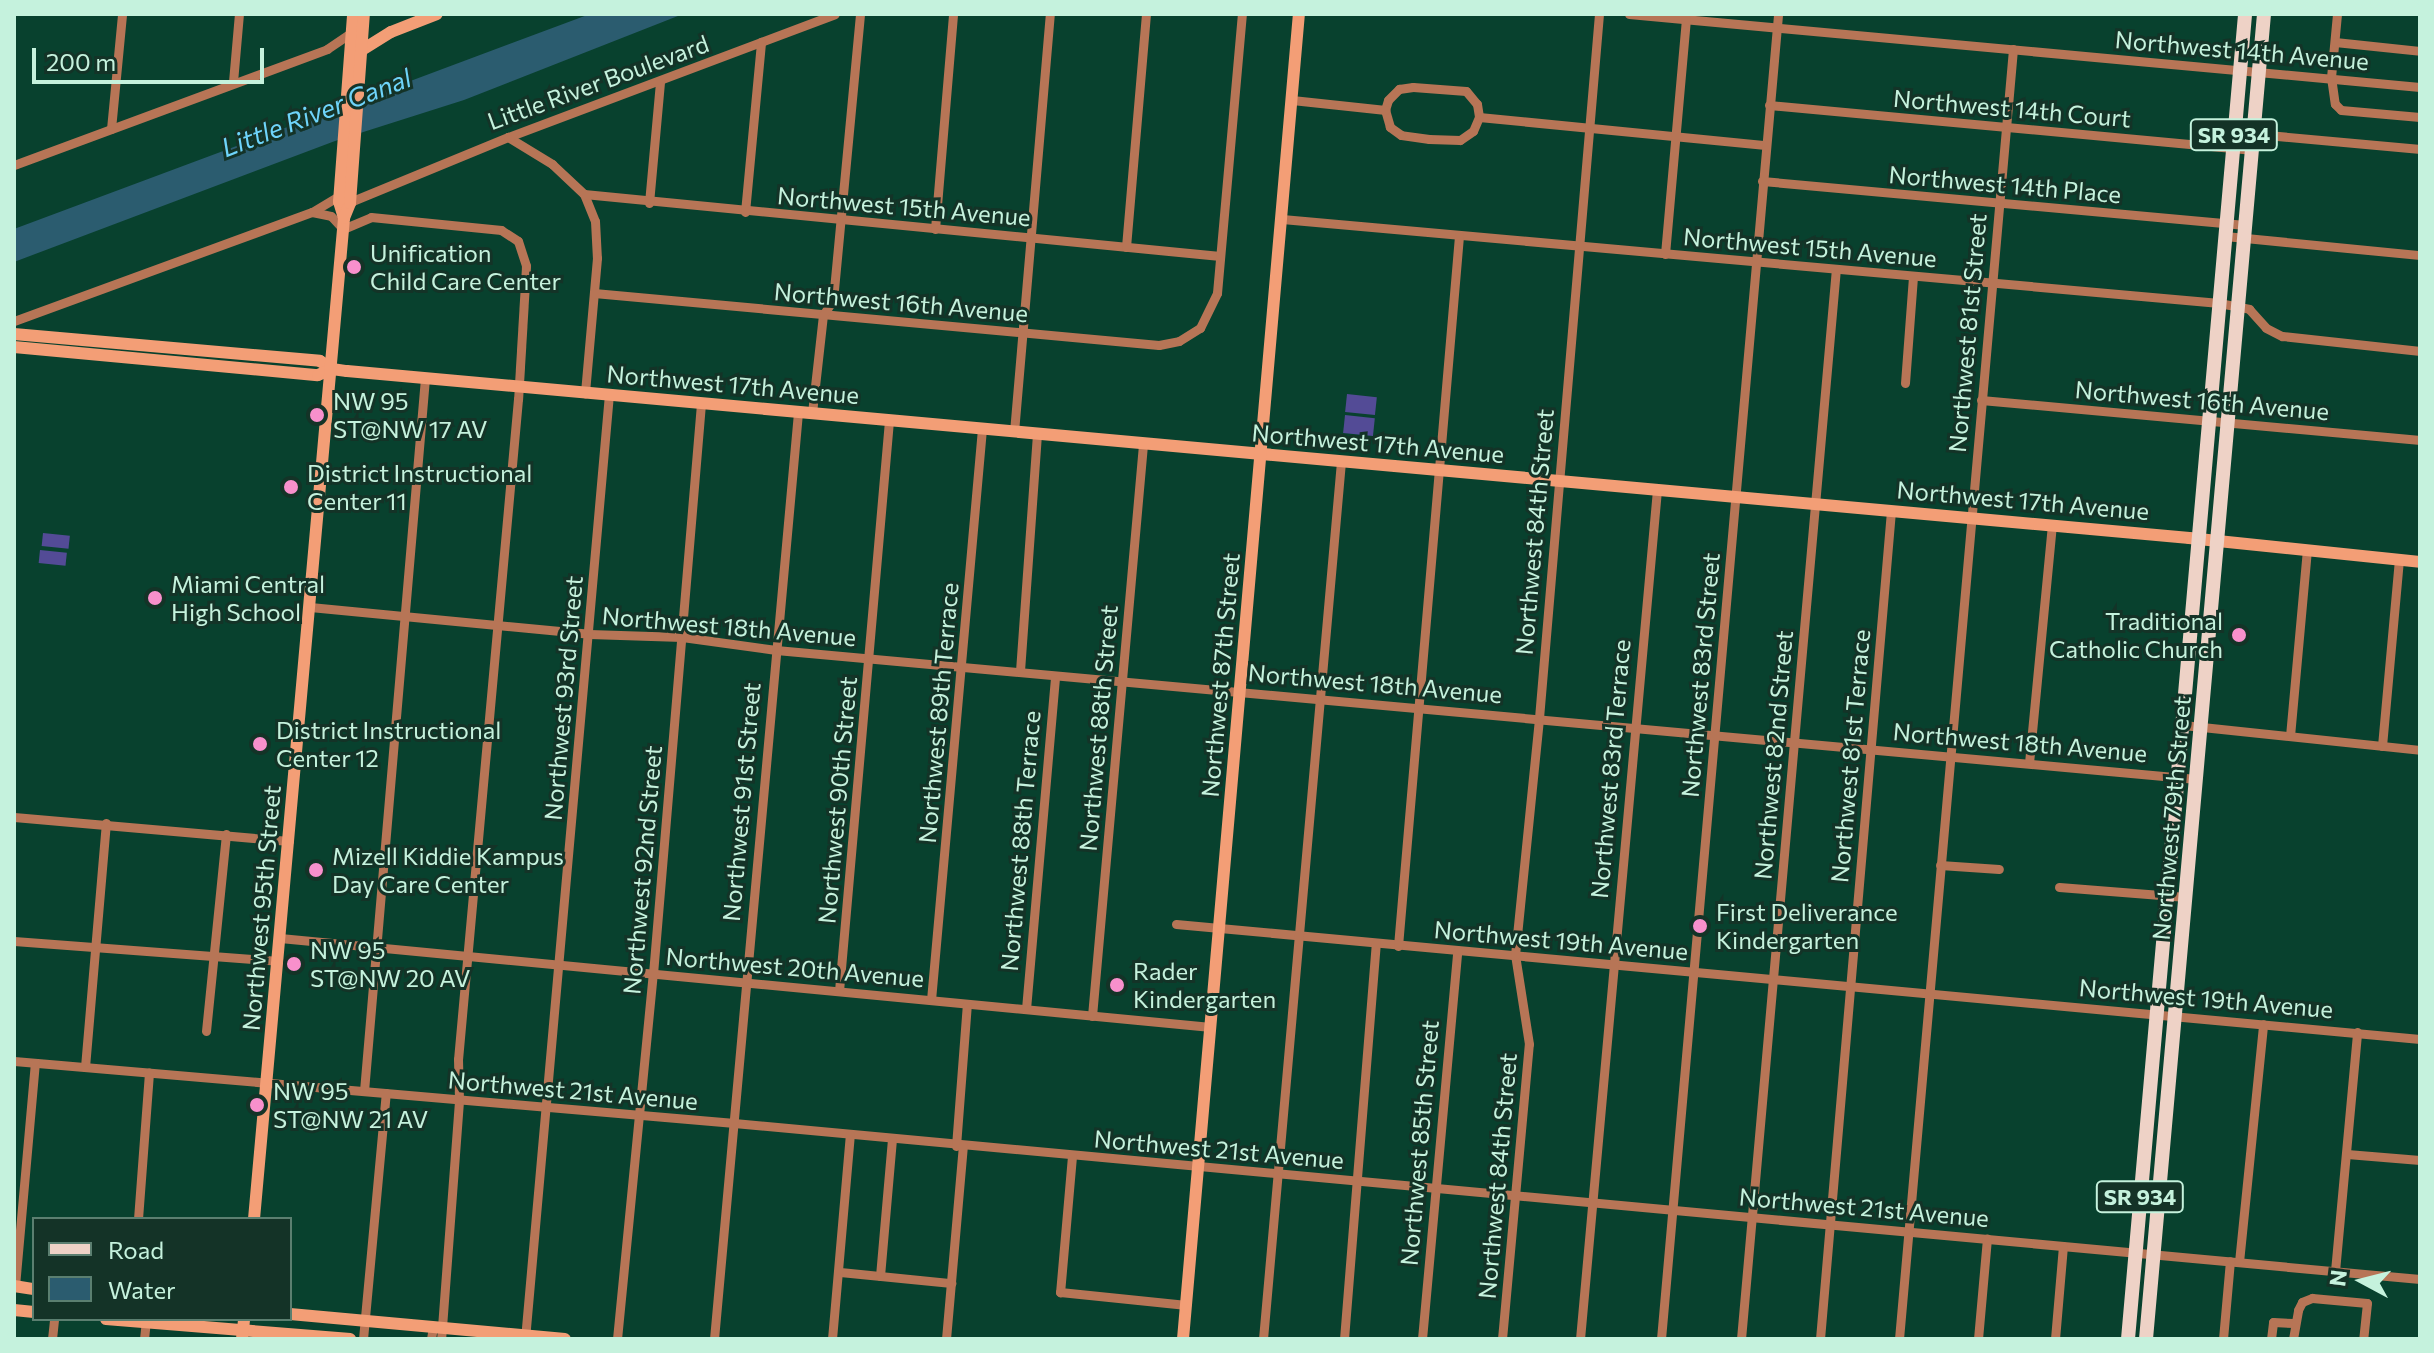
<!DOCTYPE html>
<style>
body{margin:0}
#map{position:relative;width:2434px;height:1353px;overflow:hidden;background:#08412e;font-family:Commissioner,sans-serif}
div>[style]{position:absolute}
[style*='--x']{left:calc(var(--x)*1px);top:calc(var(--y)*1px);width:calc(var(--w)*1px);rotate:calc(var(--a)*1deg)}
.green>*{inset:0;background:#534b96;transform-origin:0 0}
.water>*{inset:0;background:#2b5c6f}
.street>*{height:9px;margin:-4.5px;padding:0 4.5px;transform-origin:4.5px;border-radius:4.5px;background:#b77556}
.secondary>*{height:12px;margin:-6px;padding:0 6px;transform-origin:6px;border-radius:6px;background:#f39e76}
.primary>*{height:14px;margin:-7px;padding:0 7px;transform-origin:7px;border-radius:7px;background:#eed2c6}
.dots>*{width:22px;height:22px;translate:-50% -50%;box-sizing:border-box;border:4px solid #143327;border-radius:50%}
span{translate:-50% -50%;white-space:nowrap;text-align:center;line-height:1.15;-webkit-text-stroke:6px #143327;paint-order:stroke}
.shield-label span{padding:2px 6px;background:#143327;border:2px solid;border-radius:6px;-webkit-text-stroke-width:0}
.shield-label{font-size:22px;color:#c5f2dd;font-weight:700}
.street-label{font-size:24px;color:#c5f2dd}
.poi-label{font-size:24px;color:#c5f2dd}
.left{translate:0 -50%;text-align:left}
.right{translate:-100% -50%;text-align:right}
.water-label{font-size:26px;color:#6ed4fa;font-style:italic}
.frame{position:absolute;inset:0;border:16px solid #c5f2dd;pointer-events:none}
.legend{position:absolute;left:32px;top:1217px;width:260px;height:104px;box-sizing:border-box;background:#143327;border:2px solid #5b7f70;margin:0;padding:10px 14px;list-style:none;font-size:24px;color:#c5f2dd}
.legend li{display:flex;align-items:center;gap:16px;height:40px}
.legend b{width:40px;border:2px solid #5b7f70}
.north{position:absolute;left:2322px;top:1241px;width:80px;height:80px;-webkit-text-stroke:6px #143327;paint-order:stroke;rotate:277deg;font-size:22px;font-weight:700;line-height:32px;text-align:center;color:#c5f2dd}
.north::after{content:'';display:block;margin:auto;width:28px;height:36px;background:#c5f2dd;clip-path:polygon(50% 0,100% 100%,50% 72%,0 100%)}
.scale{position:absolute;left:32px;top:48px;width:232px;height:36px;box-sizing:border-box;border:4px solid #c5f2dd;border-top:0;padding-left:10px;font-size:24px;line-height:28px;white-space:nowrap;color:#c5f2dd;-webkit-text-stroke:6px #143327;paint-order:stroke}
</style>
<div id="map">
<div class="green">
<i style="left:1347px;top:394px;width:30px;height:18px;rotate:6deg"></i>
<i style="left:1345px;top:415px;width:30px;height:18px;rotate:6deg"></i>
<i style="left:43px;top:533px;width:27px;height:13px;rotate:6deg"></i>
<i style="left:40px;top:550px;width:27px;height:13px;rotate:6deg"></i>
</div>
<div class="water">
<i style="clip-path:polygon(590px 14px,683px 14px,464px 100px,335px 141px,14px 262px,14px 229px)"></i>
</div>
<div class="street">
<i style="--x:1629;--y:14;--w:794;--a:5.27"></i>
<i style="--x:2337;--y:14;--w:63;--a:95.4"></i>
<i style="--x:2331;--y:77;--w:27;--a:82"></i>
<i style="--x:2335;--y:104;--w:8;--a:45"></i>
<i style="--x:2341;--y:110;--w:79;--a:5.1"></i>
<i style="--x:2335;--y:42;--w:85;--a:6"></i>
<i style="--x:233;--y:82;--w:68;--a:-85"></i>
<i style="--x:1413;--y:87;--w:53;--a:4.3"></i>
<i style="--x:1466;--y:91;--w:17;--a:50"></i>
<i style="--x:1477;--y:104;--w:13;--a:81"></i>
<i style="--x:1479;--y:117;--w:15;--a:113"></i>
<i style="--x:1473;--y:131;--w:16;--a:145"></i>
<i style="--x:1460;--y:140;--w:31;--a:-178"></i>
<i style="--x:1429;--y:139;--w:28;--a:-172"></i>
<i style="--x:1401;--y:135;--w:14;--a:-144"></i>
<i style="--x:1390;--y:127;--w:18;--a:-106"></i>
<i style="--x:1385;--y:110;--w:10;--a:-73"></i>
<i style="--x:1388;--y:100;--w:16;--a:-45"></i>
<i style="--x:1399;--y:89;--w:14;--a:-8"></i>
<i style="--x:1292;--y:100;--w:94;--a:6.1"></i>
<i style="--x:1769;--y:105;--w:484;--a:5.3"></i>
<i style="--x:1479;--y:117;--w:288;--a:5.6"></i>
<i style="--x:111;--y:129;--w:116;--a:-84.5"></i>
<i style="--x:2234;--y:132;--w:187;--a:5.2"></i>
<i style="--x:508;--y:137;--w:52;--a:31.5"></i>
<i style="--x:552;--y:164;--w:44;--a:43.2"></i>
<i style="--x:584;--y:194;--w:29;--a:68"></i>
<i style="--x:595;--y:221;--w:37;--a:87"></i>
<i style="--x:597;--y:258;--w:136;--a:95.1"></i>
<i style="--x:14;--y:165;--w:334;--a:-20.3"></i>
<i style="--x:327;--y:49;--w:29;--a:-34"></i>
<i style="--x:1762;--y:181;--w:485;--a:5.2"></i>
<i style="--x:584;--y:194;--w:639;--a:5.57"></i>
<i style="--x:350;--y:202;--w:171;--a:-22.4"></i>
<i style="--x:508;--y:137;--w:349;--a:-20.6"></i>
<i style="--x:649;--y:203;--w:121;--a:-84.8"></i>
<i style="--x:312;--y:212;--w:19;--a:12"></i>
<i style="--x:331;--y:216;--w:18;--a:47"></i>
<i style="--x:343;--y:229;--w:30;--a:-23"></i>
<i style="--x:371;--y:217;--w:131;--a:5.7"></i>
<i style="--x:501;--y:230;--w:20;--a:33"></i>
<i style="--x:518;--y:241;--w:26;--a:72"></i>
<i style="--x:526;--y:266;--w:133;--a:93.4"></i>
<i style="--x:518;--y:399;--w:663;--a:95.19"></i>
<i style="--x:458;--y:1059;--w:42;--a:88.6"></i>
<i style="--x:459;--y:1101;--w:239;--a:94.3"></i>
<i style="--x:745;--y:212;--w:171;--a:-84.6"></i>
<i style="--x:1282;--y:219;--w:941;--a:5.12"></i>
<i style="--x:2219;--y:303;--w:31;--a:11"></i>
<i style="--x:2249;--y:309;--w:25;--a:48"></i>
<i style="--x:2266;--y:328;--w:18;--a:27"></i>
<i style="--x:2282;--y:336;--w:139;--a:6.2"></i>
<i style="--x:935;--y:229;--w:216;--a:-85.2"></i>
<i style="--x:2225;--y:236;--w:196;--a:5.6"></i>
<i style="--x:1126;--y:247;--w:234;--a:-85.1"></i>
<i style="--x:1665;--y:254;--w:236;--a:-84.9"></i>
<i style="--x:594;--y:293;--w:567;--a:5.26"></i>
<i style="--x:1159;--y:345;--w:20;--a:-11"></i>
<i style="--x:1179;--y:341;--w:25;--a:-32"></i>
<i style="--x:1200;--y:328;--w:39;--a:-64"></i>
<i style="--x:1217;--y:293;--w:280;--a:-84.9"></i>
<i style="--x:14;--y:321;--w:317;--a:-20.1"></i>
<i style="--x:312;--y:212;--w:31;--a:-31"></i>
<i style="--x:1905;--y:383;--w:107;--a:-85.7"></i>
<i style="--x:1981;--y:400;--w:441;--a:5.2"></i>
<i style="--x:812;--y:413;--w:99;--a:-83.6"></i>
<i style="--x:823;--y:315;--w:18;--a:-56"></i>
<i style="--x:833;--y:300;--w:287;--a:-84.6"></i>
<i style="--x:1014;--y:432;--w:420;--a:-85.1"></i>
<i style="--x:310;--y:607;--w:280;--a:5.5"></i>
<i style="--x:589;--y:634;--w:93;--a:1.8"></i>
<i style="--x:682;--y:637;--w:95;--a:7.9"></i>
<i style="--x:776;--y:650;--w:1426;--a:5.19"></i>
<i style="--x:1020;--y:671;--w:238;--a:-85.9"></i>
<i style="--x:2183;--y:725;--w:238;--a:6"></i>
<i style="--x:2290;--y:736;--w:187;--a:-84.8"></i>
<i style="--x:2382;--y:746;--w:188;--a:-84.8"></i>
<i style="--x:2029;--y:763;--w:239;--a:-84.5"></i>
<i style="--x:14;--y:817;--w:276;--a:5"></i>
<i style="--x:1940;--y:865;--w:59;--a:3.9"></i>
<i style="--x:2059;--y:887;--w:127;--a:4.5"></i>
<i style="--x:1176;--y:924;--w:1249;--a:5.28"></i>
<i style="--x:280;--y:938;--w:935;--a:5.46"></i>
<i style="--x:14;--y:941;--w:265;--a:4.3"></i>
<i style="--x:1398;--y:946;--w:713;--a:-85.09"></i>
<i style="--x:839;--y:991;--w:572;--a:-84.99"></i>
<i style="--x:931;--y:1000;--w:573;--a:-84.9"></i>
<i style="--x:1026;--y:1009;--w:334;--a:-85"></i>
<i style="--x:1092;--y:1016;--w:574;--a:-84.9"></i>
<i style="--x:206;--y:1031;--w:198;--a:-84.2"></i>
<i style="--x:14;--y:1061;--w:723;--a:4.92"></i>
<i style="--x:734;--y:1123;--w:1693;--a:5.29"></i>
<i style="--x:85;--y:1067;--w:245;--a:-85.1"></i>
<i style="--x:364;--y:1091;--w:716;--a:-85.11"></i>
<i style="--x:956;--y:1146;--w:142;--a:-85.6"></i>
<i style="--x:2347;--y:1154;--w:73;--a:4.7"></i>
<i style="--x:1072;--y:1156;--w:137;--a:95"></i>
<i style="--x:1060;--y:1292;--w:127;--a:5.9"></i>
<i style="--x:138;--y:1219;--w:147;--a:-85.7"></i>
<i style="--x:2239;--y:1262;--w:239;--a:-84.2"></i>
<i style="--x:2335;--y:1271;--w:240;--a:-84.7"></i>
<i style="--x:840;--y:1272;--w:112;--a:5.7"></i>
<i style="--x:880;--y:1276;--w:137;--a:-85"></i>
<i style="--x:15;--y:1286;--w:224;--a:-84.9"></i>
<i style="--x:52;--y:1339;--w:20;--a:-84"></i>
<i style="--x:144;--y:1339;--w:20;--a:-84"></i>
<i style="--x:363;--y:1339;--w:247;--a:-84.7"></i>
<i style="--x:431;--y:1339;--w:12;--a:-81"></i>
<i style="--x:525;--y:1339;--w:948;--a:-84.92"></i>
<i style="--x:617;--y:1339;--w:367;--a:-84.4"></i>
<i style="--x:653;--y:974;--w:573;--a:-85.19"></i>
<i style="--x:714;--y:1339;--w:931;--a:-84.82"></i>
<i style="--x:832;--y:1339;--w:205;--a:-85"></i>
<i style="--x:946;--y:1339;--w:194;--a:-85"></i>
<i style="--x:1263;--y:1339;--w:880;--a:-84.92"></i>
<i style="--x:1344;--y:1339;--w:397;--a:-85.4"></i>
<i style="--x:1422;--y:1339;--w:390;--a:-84.8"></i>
<i style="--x:1502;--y:1339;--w:296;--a:-84.8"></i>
<i style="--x:1529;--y:1044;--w:90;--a:-98.9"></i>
<i style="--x:1515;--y:955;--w:238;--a:-84.2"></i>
<i style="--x:1539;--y:718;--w:707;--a:-85.13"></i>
<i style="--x:1580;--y:1339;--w:853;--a:-84.82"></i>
<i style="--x:1661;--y:1339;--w:1330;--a:-84.95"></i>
<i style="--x:1741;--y:1339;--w:1074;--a:-84.93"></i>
<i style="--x:1820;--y:1339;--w:832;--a:-85.1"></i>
<i style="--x:1899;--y:1339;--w:1295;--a:-84.95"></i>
<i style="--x:1978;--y:1339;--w:101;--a:-84.9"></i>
<i style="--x:2055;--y:1339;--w:93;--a:-85.1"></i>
<i style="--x:2223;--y:1339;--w:78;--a:-84.9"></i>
<i style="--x:2271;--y:1339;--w:17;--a:-83"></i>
<i style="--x:2273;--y:1322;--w:21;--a:3"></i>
<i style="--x:2293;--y:1339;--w:29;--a:-80"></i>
<i style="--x:2298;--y:1310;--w:9;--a:-63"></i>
<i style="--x:2302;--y:1302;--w:11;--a:-22"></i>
<i style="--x:2312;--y:1298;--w:55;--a:5.2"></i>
<i style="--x:2367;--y:1303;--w:36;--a:96"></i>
</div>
<div class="secondary">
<i style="--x:362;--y:50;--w:34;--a:-32"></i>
<i style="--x:391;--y:32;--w:49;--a:-21.4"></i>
<i style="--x:344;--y:218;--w:17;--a:-107"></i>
<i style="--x:339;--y:202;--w:189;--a:-85.7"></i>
<i style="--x:14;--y:334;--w:307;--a:5"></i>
<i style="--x:320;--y:361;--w:14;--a:34"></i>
<i style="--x:14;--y:347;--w:305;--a:5.3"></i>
<i style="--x:318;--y:375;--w:15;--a:-23"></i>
<i style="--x:332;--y:369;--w:15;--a:8"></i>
<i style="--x:347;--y:371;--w:1850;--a:5.18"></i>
<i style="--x:2189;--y:538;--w:232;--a:5.9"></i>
<i style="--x:254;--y:1219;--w:1005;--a:-84.86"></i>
<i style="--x:344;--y:218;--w:16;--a:-68"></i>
<i style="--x:350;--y:203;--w:190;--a:-85.8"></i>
<i style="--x:14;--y:1286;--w:20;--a:9"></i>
<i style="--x:14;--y:1310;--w:20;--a:6"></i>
<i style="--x:290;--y:1314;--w:276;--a:5.2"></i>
<i style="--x:106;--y:1319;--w:245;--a:4.7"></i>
<i style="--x:242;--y:1339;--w:20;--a:-84"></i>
<i style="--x:1183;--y:1339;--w:1330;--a:-85"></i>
</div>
<div class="primary">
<i style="--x:2128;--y:1339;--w:1330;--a:-84.95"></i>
<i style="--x:2146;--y:1339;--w:1330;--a:-84.91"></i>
</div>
<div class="dots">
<i style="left:354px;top:267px;background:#f890cc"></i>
<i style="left:317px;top:415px;background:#f890cc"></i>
<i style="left:291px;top:487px;background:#f890cc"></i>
<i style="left:155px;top:598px;background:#f890cc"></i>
<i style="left:2239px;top:635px;background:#f890cc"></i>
<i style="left:260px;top:744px;background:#f890cc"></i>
<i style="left:316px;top:870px;background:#f890cc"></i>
<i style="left:1700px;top:926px;background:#f890cc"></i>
<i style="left:294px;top:964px;background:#f890cc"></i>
<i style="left:1117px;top:985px;background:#f890cc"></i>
<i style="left:257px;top:1105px;background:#f890cc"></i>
</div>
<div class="shield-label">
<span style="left:2234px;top:135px">SR 934</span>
<span style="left:2140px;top:1197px">SR 934</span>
</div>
<div class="street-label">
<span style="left:2242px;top:50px;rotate:5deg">Northwest 14th Avenue</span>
<span style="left:598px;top:82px;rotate:-20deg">Little River Boulevard</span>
<span style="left:2012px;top:108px;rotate:5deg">Northwest 14th Court</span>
<span style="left:2005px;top:184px;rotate:5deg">Northwest 14th Place</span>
<span style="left:904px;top:206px;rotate:5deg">Northwest 15th Avenue</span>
<span style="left:1810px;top:247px;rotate:5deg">Northwest 15th Avenue</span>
<span style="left:901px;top:302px;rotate:5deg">Northwest 16th Avenue</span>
<span style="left:1967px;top:333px;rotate:-85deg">Northwest 81st Street</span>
<span style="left:733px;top:384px;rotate:5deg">Northwest 17th Avenue</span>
<span style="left:2202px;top:400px;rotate:5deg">Northwest 16th Avenue</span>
<span style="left:1378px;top:443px;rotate:5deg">Northwest 17th Avenue</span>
<span style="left:2023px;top:500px;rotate:5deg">Northwest 17th Avenue</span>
<span style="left:1534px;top:532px;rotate:-85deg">Northwest 84th Street</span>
<span style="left:729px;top:626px;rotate:5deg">Northwest 18th Avenue</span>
<span style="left:1220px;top:675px;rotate:-85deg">Northwest 87th Street</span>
<span style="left:1700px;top:675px;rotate:-85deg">Northwest 83rd Street</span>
<span style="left:1375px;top:683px;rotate:5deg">Northwest 18th Avenue</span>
<span style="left:563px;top:698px;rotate:-85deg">Northwest 93rd Street</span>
<span style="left:938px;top:713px;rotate:-85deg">Northwest 89th Terrace</span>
<span style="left:1098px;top:728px;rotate:-85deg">Northwest 88th Street</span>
<span style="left:2020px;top:742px;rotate:5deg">Northwest 18th Avenue</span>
<span style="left:1773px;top:755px;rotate:-85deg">Northwest 82nd Street</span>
<span style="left:1850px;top:756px;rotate:-85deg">Northwest 81st Terrace</span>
<span style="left:1610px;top:769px;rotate:-85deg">Northwest 83rd Terrace</span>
<span style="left:837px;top:800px;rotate:-85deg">Northwest 90th Street</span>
<span style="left:741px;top:802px;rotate:-85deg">Northwest 91st Street</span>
<span style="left:2171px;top:818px;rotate:-85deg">Northwest 79th Street</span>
<span style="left:1020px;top:841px;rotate:-85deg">Northwest 88th Terrace</span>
<span style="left:642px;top:870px;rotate:-85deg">Northwest 92nd Street</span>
<span style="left:261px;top:908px;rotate:-85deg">Northwest 95th Street</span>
<span style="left:1561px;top:940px;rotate:5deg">Northwest 19th Avenue</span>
<span style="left:795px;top:967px;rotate:5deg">Northwest 20th Avenue</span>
<span style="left:2206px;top:998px;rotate:5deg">Northwest 19th Avenue</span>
<span style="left:573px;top:1090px;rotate:5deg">Northwest 21st Avenue</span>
<span style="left:1419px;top:1143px;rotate:-85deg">Northwest 85th Street</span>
<span style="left:1219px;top:1149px;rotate:5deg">Northwest 21st Avenue</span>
<span style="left:1497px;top:1176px;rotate:-85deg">Northwest 84th Street</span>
<span style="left:1864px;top:1207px;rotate:5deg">Northwest 21st Avenue</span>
</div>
<div class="poi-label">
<span class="left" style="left:370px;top:267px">Unification<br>Child Care Center</span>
<span class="left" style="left:333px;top:415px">NW 95<br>ST@NW 17 AV</span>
<span class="left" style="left:307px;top:487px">District Instructional<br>Center 11</span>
<span class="left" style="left:171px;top:598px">Miami Central<br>High School</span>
<span class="right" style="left:2223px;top:635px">Traditional<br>Catholic Church</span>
<span class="left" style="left:276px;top:744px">District Instructional<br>Center 12</span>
<span class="left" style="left:332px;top:870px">Mizell Kiddie Kampus<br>Day Care Center</span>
<span class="left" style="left:1716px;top:926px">First Deliverance<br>Kindergarten</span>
<span class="left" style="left:310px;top:964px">NW 95<br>ST@NW 20 AV</span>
<span class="left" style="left:1133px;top:985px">Rader<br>Kindergarten</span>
<span class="left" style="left:273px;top:1105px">NW 95<br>ST@NW 21 AV</span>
</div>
<div class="water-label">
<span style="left:316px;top:112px;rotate:-21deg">Little River Canal</span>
</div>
<div class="frame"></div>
<ul class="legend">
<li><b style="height:10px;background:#eed2c6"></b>Road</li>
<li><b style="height:22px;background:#2b5c6f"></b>Water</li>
</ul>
<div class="north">N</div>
<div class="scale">200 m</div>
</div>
